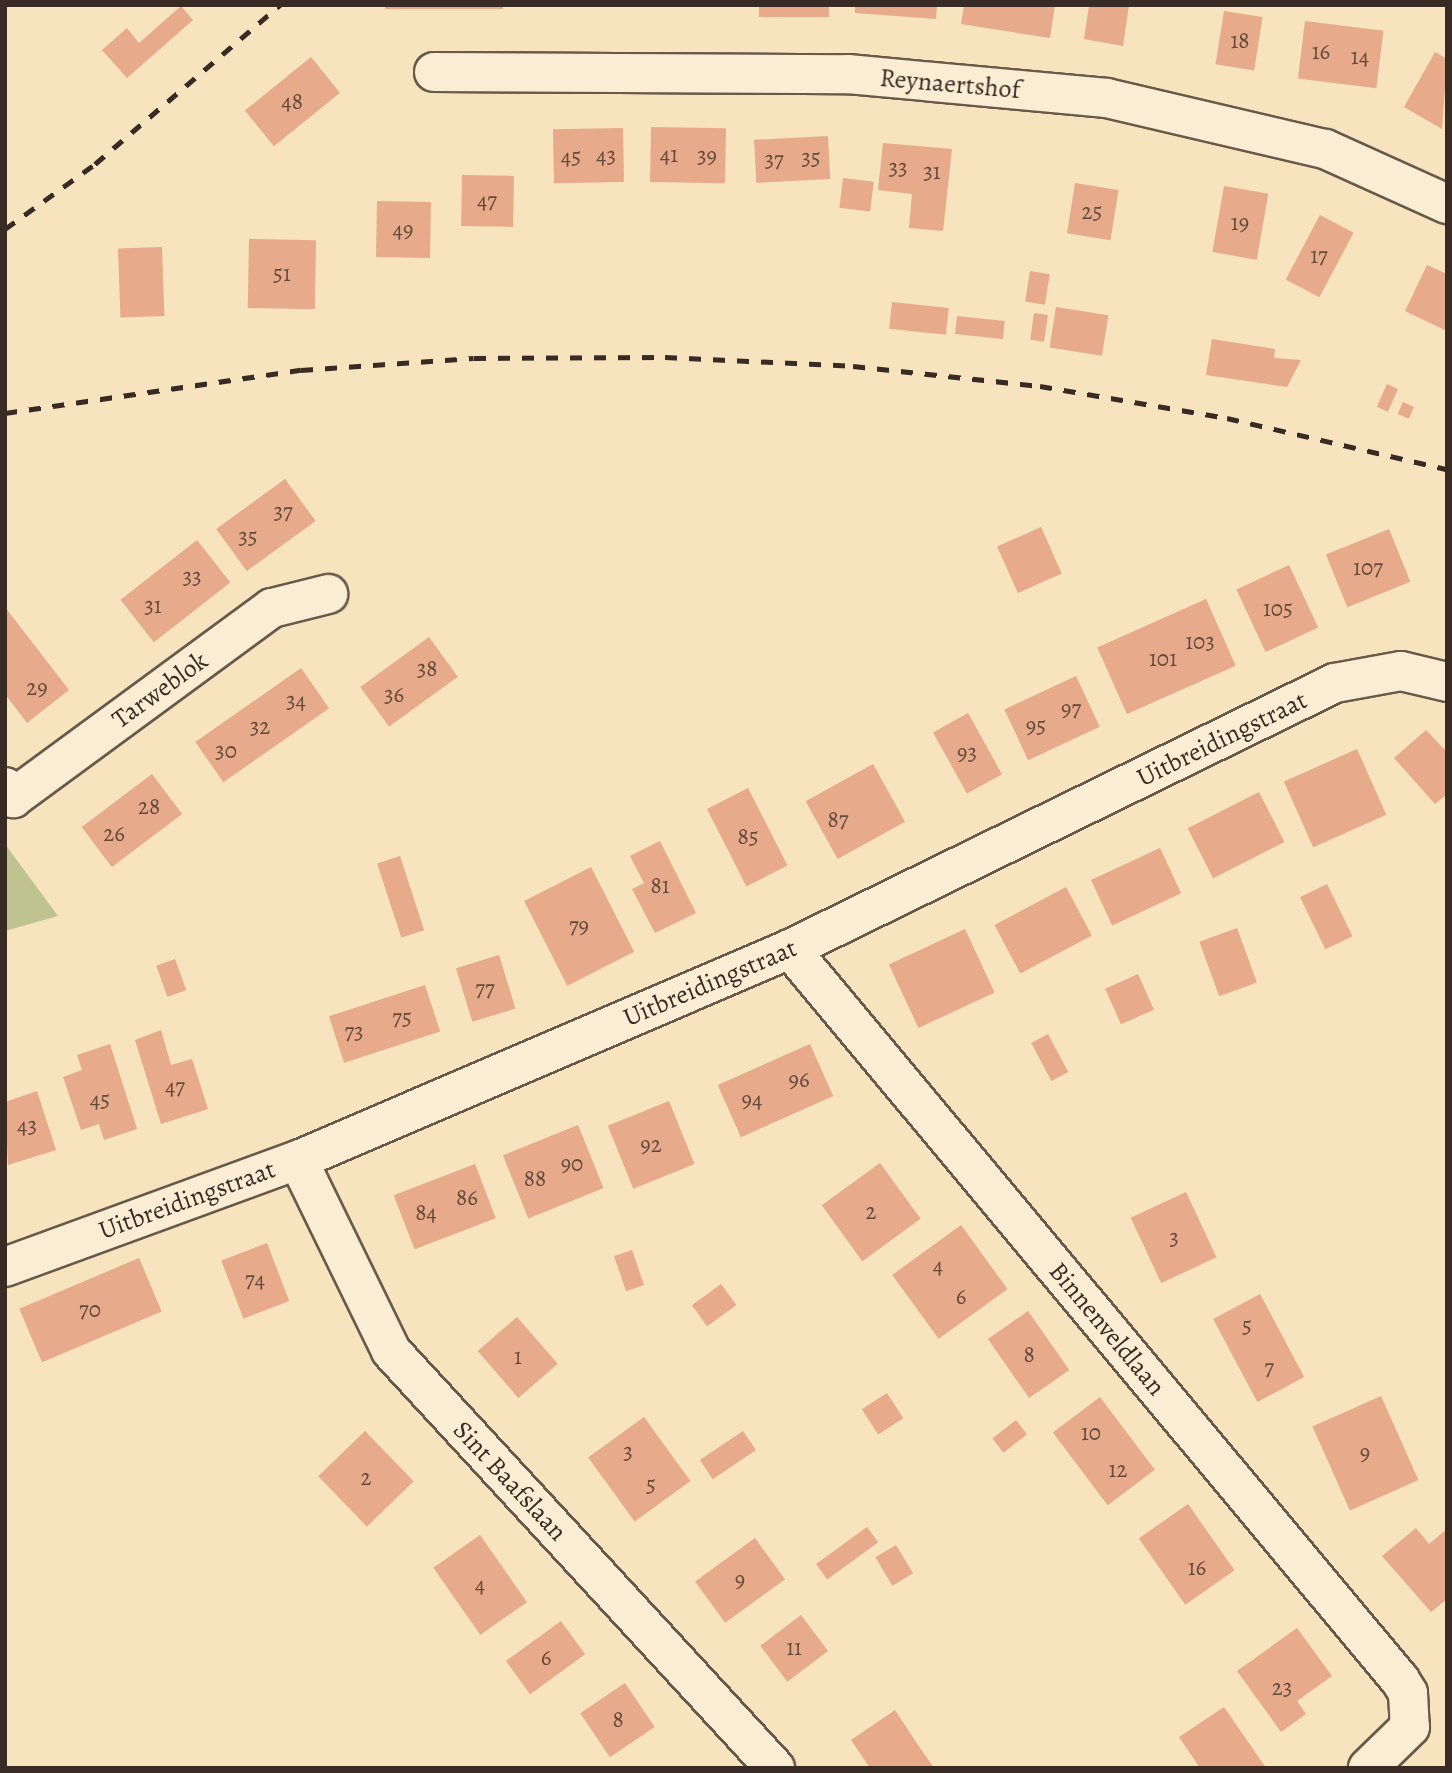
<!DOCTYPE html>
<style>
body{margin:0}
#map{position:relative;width:1452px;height:1773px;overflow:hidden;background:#f7e3bd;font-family:Alegreya,serif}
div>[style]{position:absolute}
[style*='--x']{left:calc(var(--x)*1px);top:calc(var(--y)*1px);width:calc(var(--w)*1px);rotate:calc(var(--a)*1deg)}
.green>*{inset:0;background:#bec390}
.building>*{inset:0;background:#e7aa8a;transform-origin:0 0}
.roads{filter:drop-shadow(2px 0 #68594a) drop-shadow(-2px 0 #68594a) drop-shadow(0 2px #68594a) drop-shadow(0 -2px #68594a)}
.minor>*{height:38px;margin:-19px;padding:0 19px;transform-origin:19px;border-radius:19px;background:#faedd4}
.rail>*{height:5px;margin-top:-2.5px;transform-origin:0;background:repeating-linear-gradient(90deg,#382b23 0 12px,transparent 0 24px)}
span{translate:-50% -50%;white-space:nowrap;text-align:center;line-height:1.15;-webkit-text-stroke:5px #faedd4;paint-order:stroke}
.number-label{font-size:23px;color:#644b3d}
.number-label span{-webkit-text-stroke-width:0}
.street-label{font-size:26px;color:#382b23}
.frame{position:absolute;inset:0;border:7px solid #382b23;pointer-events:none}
</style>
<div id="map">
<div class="green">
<i style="clip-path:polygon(5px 844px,58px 916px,5px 931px)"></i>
</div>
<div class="building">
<i style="left:385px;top:5px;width:118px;height:4px"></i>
<i style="left:759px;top:5px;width:70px;height:12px"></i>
<i style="clip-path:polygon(855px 5px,937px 5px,936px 19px,855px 13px)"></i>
<i style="clip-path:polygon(964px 5px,1055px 5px,1050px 38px,961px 24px)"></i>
<i style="clip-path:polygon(1089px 5px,1129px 5px,1123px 46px,1084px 39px)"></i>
<i style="clip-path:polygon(181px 6px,193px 20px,127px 78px,102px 50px,127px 28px,139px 43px)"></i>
<i style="left:1224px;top:11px;width:39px;height:54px;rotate:9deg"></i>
<i style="left:1305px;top:21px;width:79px;height:58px;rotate:7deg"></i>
<i style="clip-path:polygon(1435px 52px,1447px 59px,1442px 129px,1404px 107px)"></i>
<i style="left:311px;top:57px;width:46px;height:85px;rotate:51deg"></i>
<i style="left:651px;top:127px;width:75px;height:55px;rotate:1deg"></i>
<i style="left:623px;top:128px;width:54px;height:70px;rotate:89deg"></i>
<i style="left:828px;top:136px;width:43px;height:74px;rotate:87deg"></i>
<i style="clip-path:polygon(883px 143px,952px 149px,943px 231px,909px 228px,912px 194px,878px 190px)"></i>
<i style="left:462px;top:175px;width:52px;height:51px;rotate:1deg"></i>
<i style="left:843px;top:178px;width:31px;height:30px;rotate:7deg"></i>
<i style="left:1075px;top:183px;width:44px;height:51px;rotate:9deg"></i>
<i style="left:1224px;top:186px;width:45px;height:67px;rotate:10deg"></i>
<i style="left:377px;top:201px;width:54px;height:56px;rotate:1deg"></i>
<i style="left:1320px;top:215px;width:38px;height:73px;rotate:28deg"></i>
<i style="left:249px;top:239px;width:67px;height:69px;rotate:1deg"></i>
<i style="left:162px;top:247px;width:69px;height:44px;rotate:88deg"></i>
<i style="clip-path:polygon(1427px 265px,1447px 274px,1447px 331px,1405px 311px)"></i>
<i style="left:1030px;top:271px;width:20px;height:31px;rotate:9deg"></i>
<i style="left:892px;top:302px;width:57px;height:27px;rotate:6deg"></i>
<i style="left:1056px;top:307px;width:53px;height:41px;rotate:9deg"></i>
<i style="left:1034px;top:313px;width:14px;height:27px;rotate:8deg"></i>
<i style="left:957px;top:316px;width:48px;height:18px;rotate:6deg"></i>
<i style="clip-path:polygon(1212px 339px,1275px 349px,1274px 358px,1301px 360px,1287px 387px,1206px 375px)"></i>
<i style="left:1387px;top:384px;width:12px;height:25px;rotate:24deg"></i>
<i style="left:1403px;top:402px;width:12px;height:13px;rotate:24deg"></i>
<i style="left:285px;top:479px;width:52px;height:85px;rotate:54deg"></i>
<i style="left:1041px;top:527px;width:51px;height:48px;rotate:66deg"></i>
<i style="left:1389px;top:529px;width:57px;height:68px;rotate:68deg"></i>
<i style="left:197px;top:540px;width:54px;height:97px;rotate:52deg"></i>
<i style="left:1289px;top:565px;width:69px;height:58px;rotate:65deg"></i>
<i style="left:1206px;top:599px;width:73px;height:119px;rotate:66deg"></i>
<i style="clip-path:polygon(5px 607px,69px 690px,27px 723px,5px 694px)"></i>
<i style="left:429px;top:637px;width:49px;height:85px;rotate:54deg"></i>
<i style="left:301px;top:668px;width:49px;height:129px;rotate:55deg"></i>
<i style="left:1076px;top:676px;width:56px;height:79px;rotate:65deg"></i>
<i style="left:968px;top:713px;width:70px;height:40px;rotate:61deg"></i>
<i style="clip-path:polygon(1426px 730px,1447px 752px,1447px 794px,1435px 804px,1394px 758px)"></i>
<i style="left:1357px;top:749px;width:72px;height:80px;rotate:66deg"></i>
<i style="left:873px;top:764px;width:66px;height:77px;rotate:61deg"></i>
<i style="left:152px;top:774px;width:50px;height:88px;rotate:53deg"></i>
<i style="left:748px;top:788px;width:87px;height:46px;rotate:63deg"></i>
<i style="left:1259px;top:792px;width:56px;height:80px;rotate:63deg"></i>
<i style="clip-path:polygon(660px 841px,696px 913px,655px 933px,632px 889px,644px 883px,630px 856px)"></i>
<i style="left:1160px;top:848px;width:50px;height:76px;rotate:65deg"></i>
<i style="left:400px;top:856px;width:78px;height:24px;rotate:72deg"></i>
<i style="left:591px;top:867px;width:95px;height:75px;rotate:63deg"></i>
<i style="left:1327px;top:884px;width:58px;height:30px;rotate:64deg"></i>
<i style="left:1066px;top:887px;width:55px;height:81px;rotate:62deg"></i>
<i style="left:1237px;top:928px;width:58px;height:40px;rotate:70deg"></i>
<i style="left:965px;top:929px;width:70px;height:84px;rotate:65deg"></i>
<i style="left:499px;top:955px;width:56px;height:45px;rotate:73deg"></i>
<i style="left:175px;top:959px;width:33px;height:20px;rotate:70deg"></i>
<i style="left:1138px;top:974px;width:39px;height:36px;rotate:66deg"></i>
<i style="left:425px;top:985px;width:49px;height:101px;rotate:72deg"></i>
<i style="clip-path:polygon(161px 1030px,171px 1065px,192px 1059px,208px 1109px,161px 1124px,135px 1040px)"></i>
<i style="left:1048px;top:1034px;width:43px;height:19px;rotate:62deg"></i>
<i style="clip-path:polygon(110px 1044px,137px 1129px,104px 1140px,99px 1124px,81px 1130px,63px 1077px,82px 1070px,77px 1055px)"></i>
<i style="left:810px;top:1044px;width:57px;height:101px;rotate:66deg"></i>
<i style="clip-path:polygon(37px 1091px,56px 1150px,8px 1165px,5px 1102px)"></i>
<i style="left:669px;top:1101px;width:68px;height:66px;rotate:68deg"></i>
<i style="left:578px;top:1125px;width:68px;height:81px;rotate:68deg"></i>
<i style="left:880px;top:1163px;width:69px;height:72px;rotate:54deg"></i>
<i style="left:475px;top:1164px;width:58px;height:87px;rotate:69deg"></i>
<i style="left:1186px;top:1192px;width:72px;height:61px;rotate:65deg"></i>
<i style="left:961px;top:1225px;width:79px;height:85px;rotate:54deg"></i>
<i style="left:267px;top:1243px;width:62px;height:49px;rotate:69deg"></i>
<i style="left:632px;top:1250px;width:37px;height:19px;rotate:71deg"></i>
<i style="left:139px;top:1258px;width:58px;height:130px;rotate:67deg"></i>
<i style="left:721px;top:1284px;width:26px;height:36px;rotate:54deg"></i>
<i style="left:1260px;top:1294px;width:94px;height:53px;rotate:62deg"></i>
<i style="left:1028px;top:1311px;width:72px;height:49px;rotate:55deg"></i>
<i style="left:517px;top:1317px;width:62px;height:52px;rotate:49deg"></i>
<i style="left:887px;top:1393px;width:30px;height:30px;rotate:57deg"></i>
<i style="left:1381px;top:1396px;width:92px;height:75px;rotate:66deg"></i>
<i style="left:1100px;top:1397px;width:91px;height:59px;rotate:53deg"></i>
<i style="left:644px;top:1417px;width:79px;height:69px;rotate:54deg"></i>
<i style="left:1016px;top:1420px;width:18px;height:30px;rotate:52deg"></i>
<i style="left:365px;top:1431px;width:70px;height:65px;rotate:46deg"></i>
<i style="left:743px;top:1431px;width:23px;height:52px;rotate:56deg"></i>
<i style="left:1188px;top:1504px;width:81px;height:60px;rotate:55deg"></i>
<i style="left:867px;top:1527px;width:19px;height:63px;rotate:54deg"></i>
<i style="clip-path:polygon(1416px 1528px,1429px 1544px,1447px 1529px,1447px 1599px,1431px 1612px,1382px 1556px)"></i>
<i style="left:480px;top:1535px;width:82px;height:57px;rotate:55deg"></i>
<i style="left:755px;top:1538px;width:51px;height:74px;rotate:54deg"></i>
<i style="left:896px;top:1545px;width:33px;height:24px;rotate:59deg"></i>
<i style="left:801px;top:1615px;width:45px;height:51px;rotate:53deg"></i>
<i style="left:561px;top:1621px;width:41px;height:68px;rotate:54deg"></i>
<i style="clip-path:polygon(1297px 1628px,1332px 1676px,1297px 1701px,1306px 1714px,1281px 1732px,1237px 1671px)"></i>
<i style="left:625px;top:1683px;width:53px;height:54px;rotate:56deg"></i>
<i style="clip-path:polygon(1224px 1707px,1266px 1768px,1200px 1768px,1179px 1737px)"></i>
<i style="clip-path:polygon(895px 1710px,916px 1742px,934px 1768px,870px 1768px,851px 1740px)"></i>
</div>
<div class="roads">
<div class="minor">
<i style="--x:434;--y:72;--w:414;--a:0.3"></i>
<i style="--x:848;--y:74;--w:260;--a:5.3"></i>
<i style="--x:1107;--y:98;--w:224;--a:13.2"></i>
<i style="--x:1325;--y:149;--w:134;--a:24.3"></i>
<i style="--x:5;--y:787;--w:14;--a:54"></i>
<i style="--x:13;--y:798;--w:321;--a:-36.3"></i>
<i style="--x:272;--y:608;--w:58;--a:-14"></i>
<i style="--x:790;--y:949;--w:952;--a:50.16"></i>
<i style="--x:1400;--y:1680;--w:15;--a:58"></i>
<i style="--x:1408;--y:1693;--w:34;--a:87"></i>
<i style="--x:1410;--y:1727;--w:59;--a:135.7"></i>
<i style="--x:298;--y:1160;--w:212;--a:64"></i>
<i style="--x:391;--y:1351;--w:567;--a:47.36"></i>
<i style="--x:5;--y:1267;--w:312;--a:-20.1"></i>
<i style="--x:298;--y:1160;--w:535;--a:-23.21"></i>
<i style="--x:790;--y:949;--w:606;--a:-26.02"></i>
<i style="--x:1335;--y:683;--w:67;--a:-10.3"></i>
<i style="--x:1401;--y:671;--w:47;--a:13.4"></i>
</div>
</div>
<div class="rail">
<i style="--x:5;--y:229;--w:111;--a:-35.8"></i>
<i style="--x:95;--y:164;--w:244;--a:-40.7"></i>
<i style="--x:5;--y:413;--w:299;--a:-8.3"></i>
<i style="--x:301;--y:370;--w:173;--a:-4"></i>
<i style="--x:474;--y:358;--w:191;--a:-0.3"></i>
<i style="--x:665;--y:357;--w:188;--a:2.7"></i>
<i style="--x:853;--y:366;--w:188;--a:6.1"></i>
<i style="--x:1040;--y:386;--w:190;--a:9.7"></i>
<i style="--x:1227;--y:418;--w:226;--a:13.1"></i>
</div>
<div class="number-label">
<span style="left:1240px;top:41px">18</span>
<span style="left:1321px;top:52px">16</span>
<span style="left:1360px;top:57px">14</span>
<span style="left:292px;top:102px">48</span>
<span style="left:669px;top:155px">41</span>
<span style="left:606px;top:156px">43</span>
<span style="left:707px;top:156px">39</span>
<span style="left:571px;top:157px">45</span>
<span style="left:811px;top:158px">35</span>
<span style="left:774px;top:160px">37</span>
<span style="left:898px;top:168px">33</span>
<span style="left:932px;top:172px">31</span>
<span style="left:487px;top:201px">47</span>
<span style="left:1092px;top:212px">25</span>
<span style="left:1240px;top:223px">19</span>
<span style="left:403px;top:230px">49</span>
<span style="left:1319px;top:256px">17</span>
<span style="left:282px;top:274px">51</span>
<span style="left:283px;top:512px">37</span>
<span style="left:248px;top:537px">35</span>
<span style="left:1368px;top:568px">107</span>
<span style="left:192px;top:577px">33</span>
<span style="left:153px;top:606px">31</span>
<span style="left:1278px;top:609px">105</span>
<span style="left:1200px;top:642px">103</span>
<span style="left:1163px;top:659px">101</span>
<span style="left:427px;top:669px">38</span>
<span style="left:37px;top:688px">29</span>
<span style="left:394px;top:695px">36</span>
<span style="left:296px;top:701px">34</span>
<span style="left:1071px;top:709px">97</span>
<span style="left:1036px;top:726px">95</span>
<span style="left:260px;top:727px">32</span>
<span style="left:226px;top:751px">30</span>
<span style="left:967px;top:753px">93</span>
<span style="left:149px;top:807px">28</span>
<span style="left:838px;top:820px">87</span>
<span style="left:114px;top:834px">26</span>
<span style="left:748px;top:837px">85</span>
<span style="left:660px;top:886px">81</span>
<span style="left:579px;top:926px">79</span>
<span style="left:485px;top:989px">77</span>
<span style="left:402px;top:1018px">75</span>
<span style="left:354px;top:1032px">73</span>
<span style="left:799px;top:1080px">96</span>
<span style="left:175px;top:1087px">47</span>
<span style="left:100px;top:1100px">45</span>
<span style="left:752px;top:1100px">94</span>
<span style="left:27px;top:1126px">43</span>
<span style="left:651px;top:1145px">92</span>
<span style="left:572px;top:1164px">90</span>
<span style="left:535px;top:1179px">88</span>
<span style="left:467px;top:1198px">86</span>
<span style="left:871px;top:1212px">2</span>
<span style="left:426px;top:1213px">84</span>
<span style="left:1174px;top:1238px">3</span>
<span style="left:938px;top:1266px">4</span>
<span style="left:255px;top:1280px">74</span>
<span style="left:961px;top:1297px">6</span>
<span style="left:90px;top:1310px">70</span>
<span style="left:1247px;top:1326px">5</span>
<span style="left:1029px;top:1355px">8</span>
<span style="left:518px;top:1357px">1</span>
<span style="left:1269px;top:1368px">7</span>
<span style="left:1091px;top:1433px">10</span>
<span style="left:628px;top:1452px">3</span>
<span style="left:1365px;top:1453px">9</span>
<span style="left:1118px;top:1470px">12</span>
<span style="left:366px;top:1478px">2</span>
<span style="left:651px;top:1485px">5</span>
<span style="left:1197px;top:1568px">16</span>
<span style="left:740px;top:1580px">9</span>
<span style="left:480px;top:1585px">4</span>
<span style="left:794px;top:1648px">11</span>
<span style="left:546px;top:1658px">6</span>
<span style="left:1282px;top:1688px">23</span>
<span style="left:618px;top:1720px">8</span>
</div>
<div class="street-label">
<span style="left:950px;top:84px;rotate:5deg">Reynaertshof</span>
<span style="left:160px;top:690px;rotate:-36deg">Tarweblok</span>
<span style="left:1222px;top:739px;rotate:-26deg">Uitbreidingstraat</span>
<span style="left:710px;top:983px;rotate:-23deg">Uitbreidingstraat</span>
<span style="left:187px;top:1200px;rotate:-20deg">Uitbreidingstraat</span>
<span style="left:1107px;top:1329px;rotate:50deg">Binnenveldlaan</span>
<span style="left:510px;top:1481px;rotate:47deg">Sint Baafslaan</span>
</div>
<div class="frame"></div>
</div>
